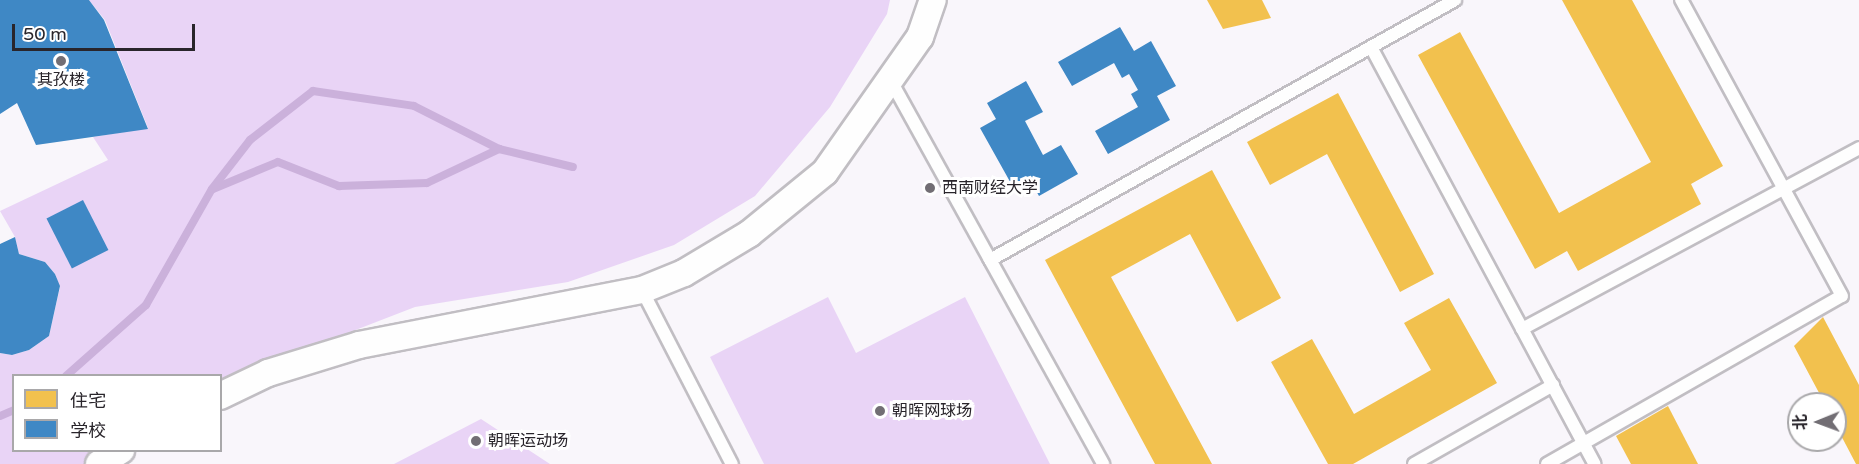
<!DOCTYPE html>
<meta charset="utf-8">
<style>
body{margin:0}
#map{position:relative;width:1859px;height:464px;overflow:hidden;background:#f9f6fb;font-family:"Varela Round","Noto Sans SC",sans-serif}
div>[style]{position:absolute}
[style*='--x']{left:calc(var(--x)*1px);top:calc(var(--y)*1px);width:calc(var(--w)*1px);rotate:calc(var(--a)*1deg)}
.green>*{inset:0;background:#e9d4f6}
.homes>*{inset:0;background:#f2c14e}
.schools>*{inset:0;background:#3f88c5;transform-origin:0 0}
.stream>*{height:8px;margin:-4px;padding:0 4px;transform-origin:4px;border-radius:4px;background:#cbb1db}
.roads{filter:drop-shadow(2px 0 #c1bec3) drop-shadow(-2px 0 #c1bec3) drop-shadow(0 2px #c1bec3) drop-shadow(0 -2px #c1bec3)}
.service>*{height:12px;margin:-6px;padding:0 6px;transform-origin:6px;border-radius:6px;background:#fefefe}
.minor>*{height:26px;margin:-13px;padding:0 13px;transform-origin:13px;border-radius:13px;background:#fefefe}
.dots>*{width:16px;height:16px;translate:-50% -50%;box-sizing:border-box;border:3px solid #fff;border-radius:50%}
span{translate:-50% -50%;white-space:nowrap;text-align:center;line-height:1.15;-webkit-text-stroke:6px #fff;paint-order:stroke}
.poi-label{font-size:16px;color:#29252b}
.left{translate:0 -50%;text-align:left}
.legend{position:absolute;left:12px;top:374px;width:210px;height:78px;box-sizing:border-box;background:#fff;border:2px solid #a9a8aa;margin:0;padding:8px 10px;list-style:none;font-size:18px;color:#29252b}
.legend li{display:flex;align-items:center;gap:12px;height:30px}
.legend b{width:30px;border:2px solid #a9a8aa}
.north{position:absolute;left:1787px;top:392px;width:60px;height:60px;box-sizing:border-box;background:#fff;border:2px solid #a9a8aa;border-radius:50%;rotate:269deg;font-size:16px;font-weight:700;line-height:24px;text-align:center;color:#29252b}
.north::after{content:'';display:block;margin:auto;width:21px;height:27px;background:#726e74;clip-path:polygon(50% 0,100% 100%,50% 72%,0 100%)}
.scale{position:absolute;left:12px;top:24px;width:183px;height:27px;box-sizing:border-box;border:3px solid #29252b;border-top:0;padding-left:8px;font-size:18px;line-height:21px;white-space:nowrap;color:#29252b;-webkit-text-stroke:4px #fff;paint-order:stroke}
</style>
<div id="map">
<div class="green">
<i style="clip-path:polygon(89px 0,890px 0,887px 14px,830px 107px,755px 196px,674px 245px,568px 282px,415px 307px,221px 382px,220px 376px,14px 376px,14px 450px,119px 451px,84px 464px,0 464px,0 353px,12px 355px,29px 350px,49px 336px,60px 287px,55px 274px,45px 262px,19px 254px,15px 237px,0 211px,108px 160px,93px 137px,148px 128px,105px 20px)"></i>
<i style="clip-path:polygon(828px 297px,856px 353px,965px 297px,1050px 464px,764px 464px,710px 357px)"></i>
<i style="clip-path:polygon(481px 419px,550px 464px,394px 464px)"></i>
</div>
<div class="homes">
<i style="clip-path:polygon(1207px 0,1262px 0,1271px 18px,1223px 29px)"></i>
<i style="clip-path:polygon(1562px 0,1632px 0,1723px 166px,1691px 184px,1701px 204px,1578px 271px,1567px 251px,1535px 269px,1418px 55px,1460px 32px,1559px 213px,1651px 162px)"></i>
<i style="clip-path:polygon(1338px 93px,1434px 274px,1400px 292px,1327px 154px,1270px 185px,1247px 142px)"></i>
<i style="clip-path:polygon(1212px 170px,1281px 298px,1237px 322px,1190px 234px,1111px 277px,1212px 464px,1155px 464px,1045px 260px)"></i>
<i style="clip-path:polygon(1449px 298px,1497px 383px,1353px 464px,1328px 464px,1271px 362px,1312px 339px,1354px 414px,1431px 370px,1404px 323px)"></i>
<i style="clip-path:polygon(1823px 317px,1859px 385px,1859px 464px,1856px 464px,1835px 424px,1835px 404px,1825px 404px,1794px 346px)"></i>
<i style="clip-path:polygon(1668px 406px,1698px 464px,1631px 464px,1616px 436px)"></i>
</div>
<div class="schools">
<i style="clip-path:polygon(0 0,89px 0,104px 20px,148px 129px,36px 145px,17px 103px,0 114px)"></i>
<i style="clip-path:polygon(1120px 27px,1134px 51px,1151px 41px,1176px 86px,1157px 96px,1170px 120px,1108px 154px,1095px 131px,1138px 107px,1131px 94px,1138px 90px,1129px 74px,1122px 78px,1114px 63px,1072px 86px,1058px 62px)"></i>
<i style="clip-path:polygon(1026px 81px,1043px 112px,1025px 121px,1043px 155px,1061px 145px,1078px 174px,1039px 196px,1029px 178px,1013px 187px,980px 128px,996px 119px,987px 103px)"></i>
<i style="left:83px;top:200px;width:56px;height:41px;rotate:63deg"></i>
<i style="clip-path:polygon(15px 237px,19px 254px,45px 262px,55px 274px,60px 286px,49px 336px,29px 350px,12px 355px,0 353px,0 244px)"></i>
</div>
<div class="stream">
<i style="--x:213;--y:189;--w:70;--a:-22.6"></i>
<i style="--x:278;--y:162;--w:66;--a:21.5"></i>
<i style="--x:339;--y:186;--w:88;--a:-2"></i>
<i style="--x:427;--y:183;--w:80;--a:-25.3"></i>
<i style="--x:66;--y:376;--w:107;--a:-41.6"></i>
<i style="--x:146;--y:305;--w:133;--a:-60.4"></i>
<i style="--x:212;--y:189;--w:62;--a:-52.2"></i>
<i style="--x:250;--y:140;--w:80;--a:-37.9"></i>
<i style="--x:313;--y:91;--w:102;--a:8.4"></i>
<i style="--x:414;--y:106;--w:95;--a:26.8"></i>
<i style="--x:499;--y:149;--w:76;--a:13.7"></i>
<i style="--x:0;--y:416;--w:15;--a:-23"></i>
</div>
<div class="roads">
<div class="service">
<i style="--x:1371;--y:47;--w:473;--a:61.8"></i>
<i style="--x:891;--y:81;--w:438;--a:61"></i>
<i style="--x:990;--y:260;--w:533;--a:-29.21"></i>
<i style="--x:642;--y:290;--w:196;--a:62.7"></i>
<i style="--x:1522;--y:329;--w:383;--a:-28.2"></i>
<i style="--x:1414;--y:464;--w:160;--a:-29.6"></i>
<i style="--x:1547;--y:464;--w:339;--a:-29.7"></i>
<i style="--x:1842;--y:296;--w:337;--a:-118.5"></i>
</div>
<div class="minor">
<i style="--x:220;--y:396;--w:53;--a:-25.6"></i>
<i style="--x:268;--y:373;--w:95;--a:-17.1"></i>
<i style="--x:359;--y:345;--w:288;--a:-11"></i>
<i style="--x:642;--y:290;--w:45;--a:-22"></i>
<i style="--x:684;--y:273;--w:76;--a:-31"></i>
<i style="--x:749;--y:234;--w:98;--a:-39.2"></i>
<i style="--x:825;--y:172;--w:165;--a:-54.9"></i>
<i style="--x:920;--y:37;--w:39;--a:-71"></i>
<i style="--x:99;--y:464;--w:26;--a:-32"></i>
</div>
</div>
<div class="dots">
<i style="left:61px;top:61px;background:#726e74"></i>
<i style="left:930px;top:188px;background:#726e74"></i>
<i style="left:880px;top:411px;background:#726e74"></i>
<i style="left:476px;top:441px;background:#726e74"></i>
</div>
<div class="poi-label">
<span style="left:61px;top:80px">其孜楼</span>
<span class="left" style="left:942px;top:188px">西南财经大学</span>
<span class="left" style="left:892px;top:411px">朝晖网球场</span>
<span class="left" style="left:488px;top:441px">朝晖运动场</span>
</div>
<ul class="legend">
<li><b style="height:16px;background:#f2c14e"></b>住宅</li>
<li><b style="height:16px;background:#3f88c5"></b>学校</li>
</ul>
<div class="north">北</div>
<div class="scale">50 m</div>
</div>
